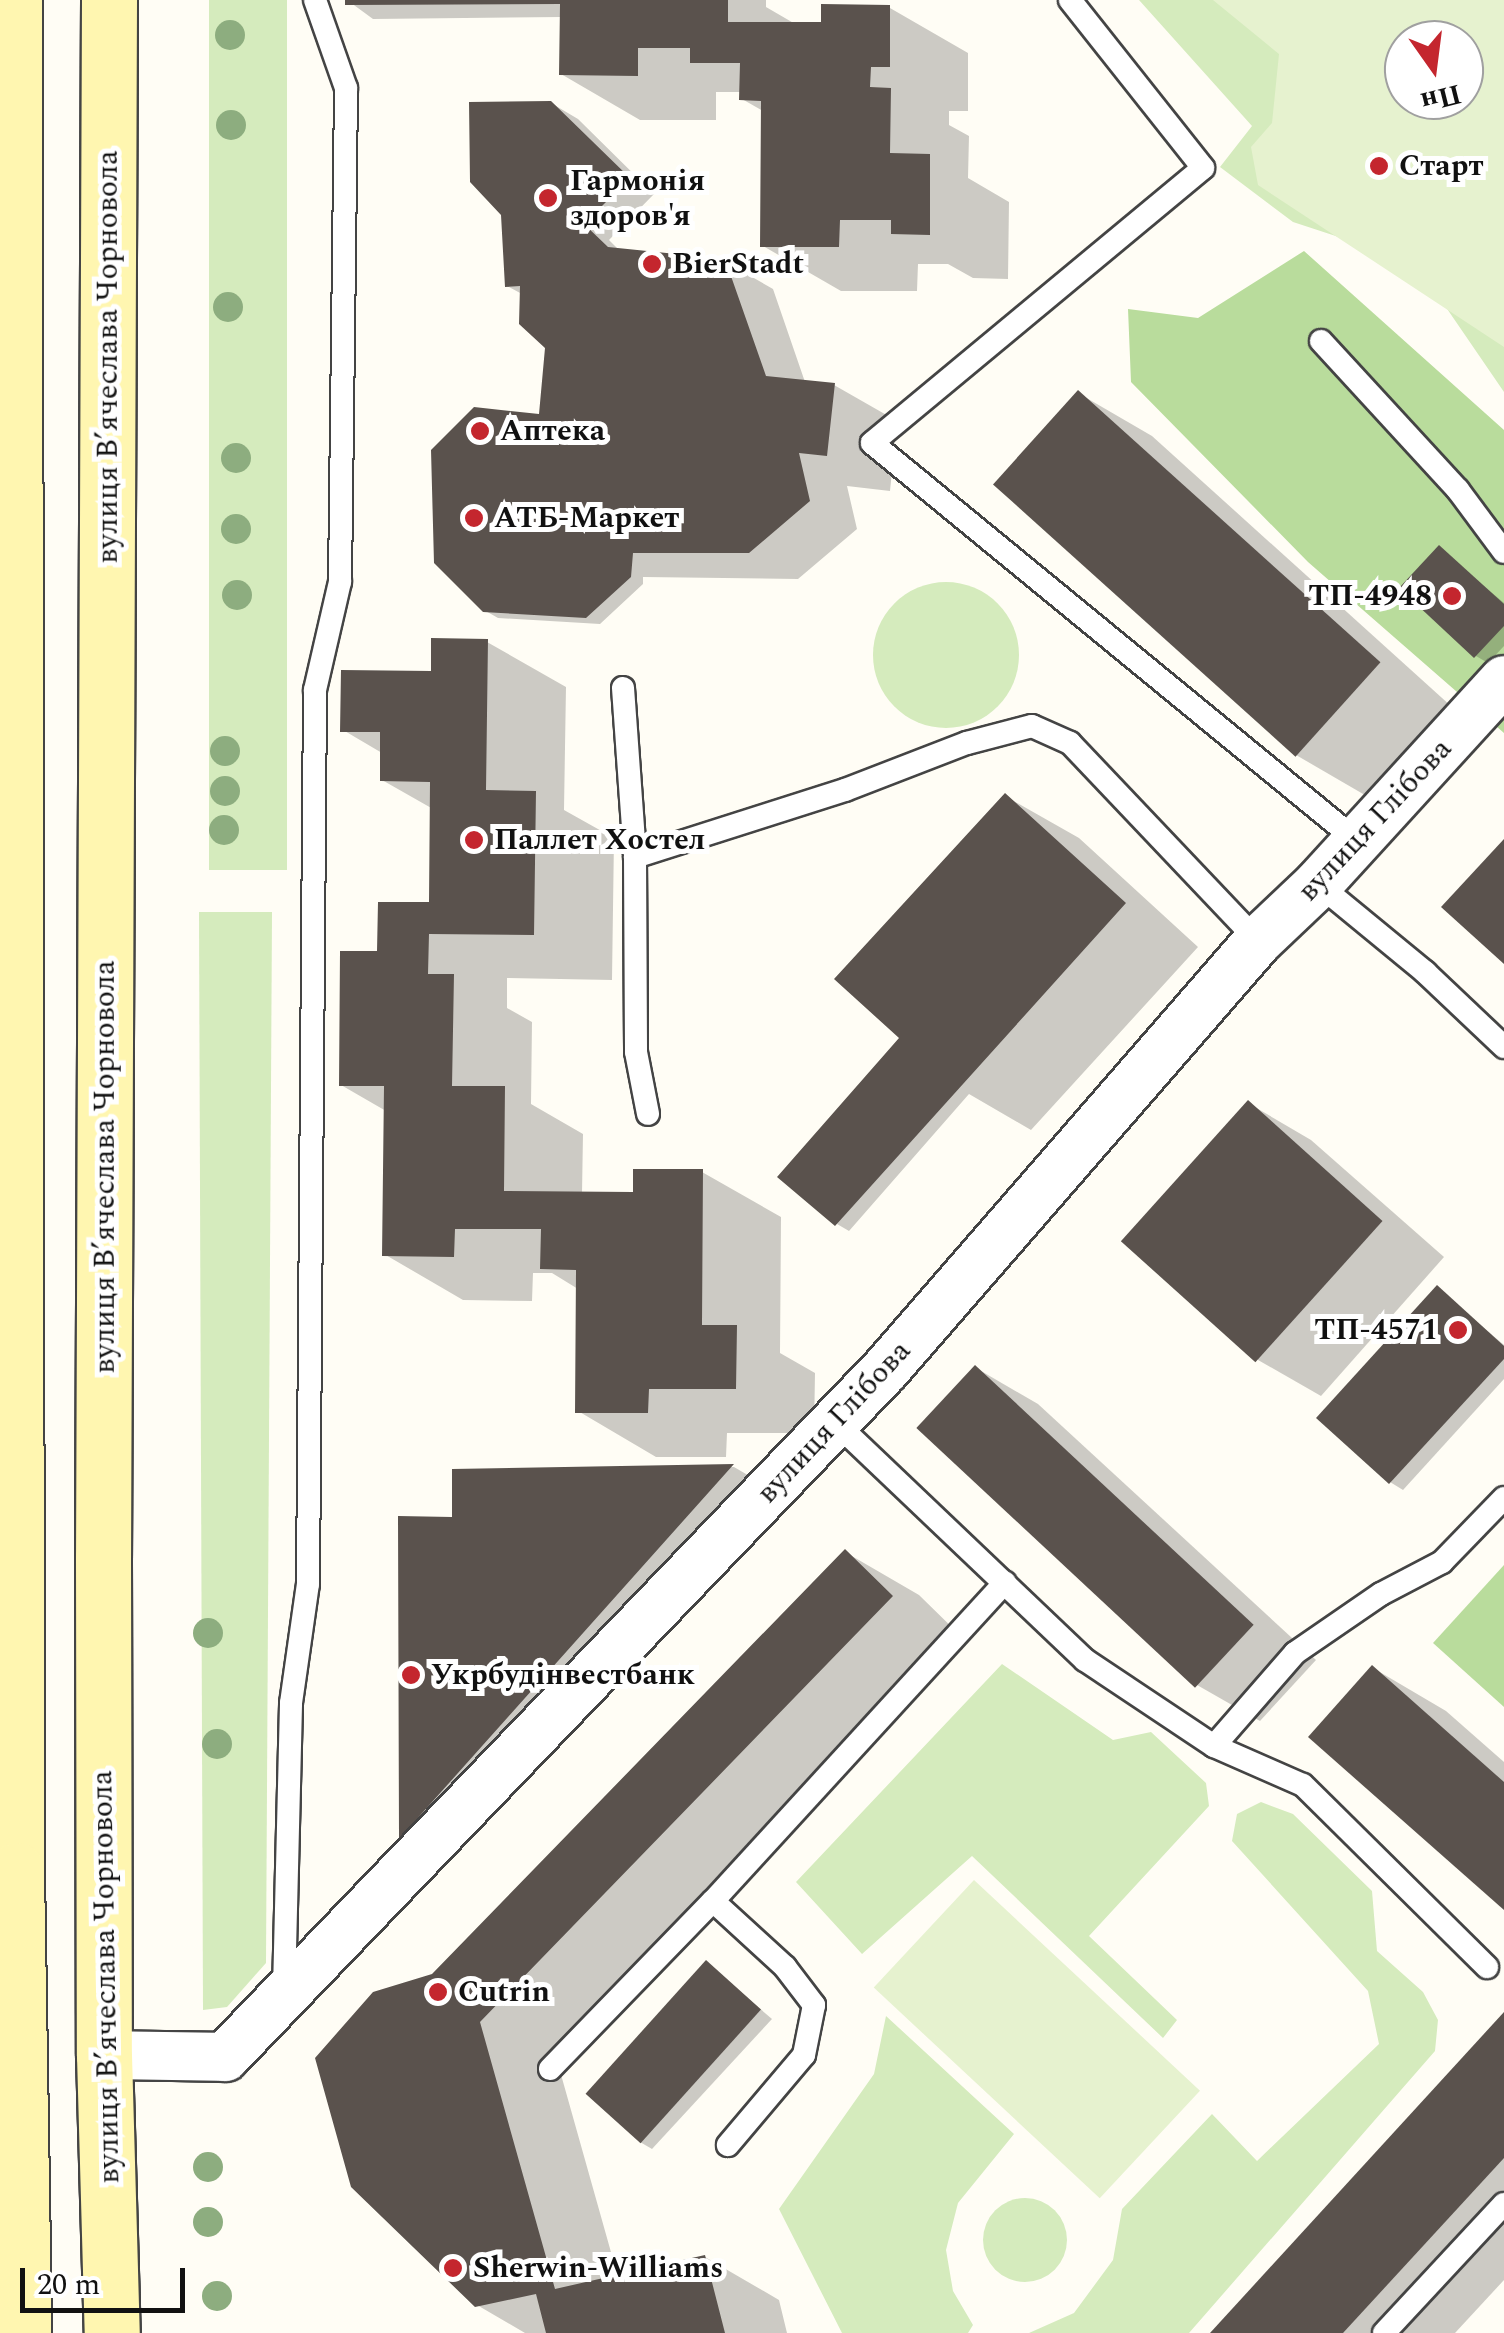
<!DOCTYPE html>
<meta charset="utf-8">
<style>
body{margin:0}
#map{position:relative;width:1504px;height:2333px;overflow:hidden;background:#fffdf5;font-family:Spectral,serif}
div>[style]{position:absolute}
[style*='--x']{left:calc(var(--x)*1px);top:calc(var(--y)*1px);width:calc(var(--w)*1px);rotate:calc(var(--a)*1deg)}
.green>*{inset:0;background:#d5ebbd;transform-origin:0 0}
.round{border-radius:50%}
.forest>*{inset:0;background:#b9dc9c}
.pitch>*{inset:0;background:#e6f2cf;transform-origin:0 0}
.shadow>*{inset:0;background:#0003}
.building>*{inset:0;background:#5a524d;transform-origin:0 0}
.roads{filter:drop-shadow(2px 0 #444) drop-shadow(-2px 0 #444) drop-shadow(0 2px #444) drop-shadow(0 -2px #444)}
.lane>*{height:22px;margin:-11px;padding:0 11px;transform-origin:11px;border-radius:11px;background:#fff}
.street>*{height:48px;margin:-24px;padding:0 24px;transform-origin:24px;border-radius:24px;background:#fff}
.secondary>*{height:55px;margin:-27.5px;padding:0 27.5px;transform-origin:27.5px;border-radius:27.5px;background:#fff6b0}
.trees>*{width:30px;height:30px;margin:-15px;border-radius:50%;background:#8dad7f}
.dots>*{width:28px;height:28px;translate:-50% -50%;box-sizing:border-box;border:5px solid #fff;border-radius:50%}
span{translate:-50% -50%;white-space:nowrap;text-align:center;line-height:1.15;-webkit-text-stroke:10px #fff;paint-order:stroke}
.poi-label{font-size:30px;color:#111;font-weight:700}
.left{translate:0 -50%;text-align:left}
.right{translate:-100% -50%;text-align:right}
.street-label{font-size:30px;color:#111}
.north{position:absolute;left:1384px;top:20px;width:100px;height:100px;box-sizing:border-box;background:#fff;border:2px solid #a0a0a0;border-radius:50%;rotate:166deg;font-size:28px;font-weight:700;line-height:40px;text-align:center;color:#111}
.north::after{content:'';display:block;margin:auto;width:35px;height:45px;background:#c4262e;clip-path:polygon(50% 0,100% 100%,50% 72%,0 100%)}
.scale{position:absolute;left:20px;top:2268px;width:165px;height:45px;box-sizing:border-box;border:5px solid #111;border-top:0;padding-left:12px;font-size:30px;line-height:35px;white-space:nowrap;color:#111;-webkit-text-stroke:8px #fff;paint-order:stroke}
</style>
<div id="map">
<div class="green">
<i style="left:209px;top:0;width:78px;height:870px"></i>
<i style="clip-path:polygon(evenodd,1139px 0,1504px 0,1504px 392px,1415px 262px,1293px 222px,1220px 167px,1252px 126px,1139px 0,1404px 40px,1464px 40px,1464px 100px,1404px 100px,1404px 40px)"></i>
<i class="round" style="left:873px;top:582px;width:146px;height:146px"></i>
<i style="clip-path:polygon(199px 912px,272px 912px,266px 1963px,227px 2007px,203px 2010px)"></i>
<i style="clip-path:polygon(1002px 1664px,1113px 1740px,1151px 1732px,1206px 1783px,1209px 1806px,1089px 1936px,1177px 2020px,1163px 2038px,972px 1856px,862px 1954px,796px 1882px)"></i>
<i style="clip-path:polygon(1261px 1802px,1293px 1814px,1372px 1891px,1377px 1951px,1423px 1992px,1438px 2020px,1435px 2051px,1189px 2333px,1029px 2333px,1074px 2313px,1113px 2260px,1122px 2209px,1212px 2114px,1257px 2161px,1379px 2044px,1368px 1991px,1232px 1841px,1237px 1814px)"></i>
<i style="clip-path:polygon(886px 2016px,1014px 2134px,958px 2203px,946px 2250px,953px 2291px,973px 2325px,968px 2333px,842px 2333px,779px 2209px,874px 2074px)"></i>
<i class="round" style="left:983px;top:2198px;width:84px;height:84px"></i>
</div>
<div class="forest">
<i style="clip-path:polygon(1304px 251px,1504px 430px,1504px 733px,1308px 562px,1131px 382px,1128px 309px,1198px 318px)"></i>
<i style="clip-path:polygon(1504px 1565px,1504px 1707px,1433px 1643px)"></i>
</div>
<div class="pitch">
<i style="clip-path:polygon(evenodd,1213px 0,1504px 0,1504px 347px,1258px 185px,1251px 147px,1272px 123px,1279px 54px,1213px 0,1464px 40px,1464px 100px,1404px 100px,1404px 40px,1464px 40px)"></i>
<i style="left:974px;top:1880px;width:309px;height:147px;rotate:43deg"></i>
</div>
<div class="shadow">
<i style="clip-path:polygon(347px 0,766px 0,766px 7px,797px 25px,824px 25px,890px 8px,968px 53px,968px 111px,949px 111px,949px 125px,969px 136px,968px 178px,1009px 202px,1008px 279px,973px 278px,948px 264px,918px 264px,917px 291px,841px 291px,763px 246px,763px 111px,742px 99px,742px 92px,716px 92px,716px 120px,640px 120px,561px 74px,562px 17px,373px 19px)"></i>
<i style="clip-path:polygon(551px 103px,578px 119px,654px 194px,609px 240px,620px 251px,724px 261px,773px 289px,805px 382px,834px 385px,897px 421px,890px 491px,847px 486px,857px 529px,798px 579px,643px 577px,643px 584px,600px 624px,498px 618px,484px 610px,541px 417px,547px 352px,522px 294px,507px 286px)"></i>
<i style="clip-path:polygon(1078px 393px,1152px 436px,1452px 707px,1370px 798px,1296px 755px)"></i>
<i style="clip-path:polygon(1440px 549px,1504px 603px,1504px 646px,1488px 663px,1476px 656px)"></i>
<i style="clip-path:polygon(487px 642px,566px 687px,564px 810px,614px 838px,612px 980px,507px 978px,507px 1008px,532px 1022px,531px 1104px,583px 1134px,582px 1194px,635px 1195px,702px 1172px,781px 1217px,780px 1353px,815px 1373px,814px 1433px,727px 1433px,726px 1457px,656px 1457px,578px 1411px,578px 1289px,552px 1273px,533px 1273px,532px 1301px,463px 1300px,384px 1254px,386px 1111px,341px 1085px,380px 953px,432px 905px,433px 809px,382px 780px,382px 753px,343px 730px)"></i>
<i style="clip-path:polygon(1005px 796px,1079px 838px,1198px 947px,1031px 1130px,969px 1094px,849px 1231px,837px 1224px,903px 1038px)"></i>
<i style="clip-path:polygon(1248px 1103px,1311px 1140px,1444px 1257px,1321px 1396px,1258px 1360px)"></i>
<i style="clip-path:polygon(1438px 1289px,1504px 1345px,1504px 1379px,1403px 1490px,1390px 1482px)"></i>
<i style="clip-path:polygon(976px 1368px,1038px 1404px,1316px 1660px,1260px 1721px,1197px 1685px)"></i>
<i style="clip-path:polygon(734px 1467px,770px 1488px,438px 1859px,401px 1838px,400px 1519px,454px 1520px,455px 1471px)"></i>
<i style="clip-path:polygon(845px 1552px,919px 1595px,965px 1640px,560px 2071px,618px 2277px,705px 2257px,779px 2300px,787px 2333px,525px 2333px,477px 2305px,433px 1977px)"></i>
<i style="clip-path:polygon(1373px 1668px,1446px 1711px,1504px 1762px,1504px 1907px)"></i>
<i style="clip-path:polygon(707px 1963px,772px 2019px,652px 2149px,640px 2142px)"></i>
<i style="clip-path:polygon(1504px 2016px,1504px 2280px,1455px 2333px,1214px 2333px)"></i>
</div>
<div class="building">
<i style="clip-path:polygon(345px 0,728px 0,728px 22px,821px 22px,821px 4px,890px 5px,890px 67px,871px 67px,870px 87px,891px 88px,890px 153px,930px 154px,930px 235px,891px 234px,891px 220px,840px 220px,839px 247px,760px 247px,761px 101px,739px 100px,740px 63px,690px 63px,690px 48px,638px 48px,638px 76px,559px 75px,560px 4px,345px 5px)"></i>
<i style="clip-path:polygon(551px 101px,630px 178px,584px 224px,608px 247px,725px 259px,766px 376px,835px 383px,827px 456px,799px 453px,810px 501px,749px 553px,633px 553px,631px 577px,586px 618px,483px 612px,434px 563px,431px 450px,474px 407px,539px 414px,545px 348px,519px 324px,520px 286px,505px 287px,501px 215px,470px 182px,469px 102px)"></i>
<i style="left:1078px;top:390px;width:407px;height:127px;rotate:42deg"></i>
<i style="clip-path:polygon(1439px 545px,1504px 604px,1504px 626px,1474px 658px,1399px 588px)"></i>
<i style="clip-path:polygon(431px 638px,488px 639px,486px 790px,536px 791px,534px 935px,429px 934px,428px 974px,454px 974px,452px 1086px,505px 1086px,504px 1191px,633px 1192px,633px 1169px,703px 1169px,702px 1325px,737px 1325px,736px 1389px,649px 1389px,648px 1413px,575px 1413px,576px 1270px,540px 1269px,541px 1229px,455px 1229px,454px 1257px,382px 1256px,384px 1086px,339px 1086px,340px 951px,377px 951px,378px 902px,429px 902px,430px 782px,380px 781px,380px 732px,340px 732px,341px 670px,431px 671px)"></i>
<i style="clip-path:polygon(1005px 793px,1126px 903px,835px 1226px,777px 1177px,899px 1038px,834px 979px)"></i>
<i style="clip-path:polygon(1504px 839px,1504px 964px,1441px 907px)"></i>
<i style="left:1248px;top:1100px;width:181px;height:190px;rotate:42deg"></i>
<i style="clip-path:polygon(1437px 1285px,1504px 1346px,1504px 1359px,1389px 1484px,1316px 1418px)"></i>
<i style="left:975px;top:1365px;width:381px;height:86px;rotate:43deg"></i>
<i style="clip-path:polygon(734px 1464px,399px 1839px,398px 1516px,452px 1517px,452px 1469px)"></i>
<i style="clip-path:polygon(845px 1549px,893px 1596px,480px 2022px,555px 2289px,705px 2255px,725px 2333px,546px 2333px,536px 2294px,475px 2307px,351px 2187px,315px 2058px,373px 1992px,432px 1974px)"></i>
<i style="clip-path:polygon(1372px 1665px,1504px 1782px,1504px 1910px,1308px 1737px)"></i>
<i style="left:706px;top:1960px;width:74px;height:180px;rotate:42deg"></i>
<i style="clip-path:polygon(1504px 2012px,1504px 2158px,1343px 2333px,1210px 2333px)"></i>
</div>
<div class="roads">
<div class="lane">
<i style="--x:1070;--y:0;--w:214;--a:51.6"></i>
<i style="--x:1203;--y:168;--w:430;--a:140.3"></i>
<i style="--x:872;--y:443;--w:626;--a:39.36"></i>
<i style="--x:1321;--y:341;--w:202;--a:47.4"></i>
<i style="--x:1458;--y:490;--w:77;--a:53.4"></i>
<i style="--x:623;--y:688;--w:169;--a:85.9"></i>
<i style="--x:635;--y:857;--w:195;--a:89.7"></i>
<i style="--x:636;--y:1052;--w:63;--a:79"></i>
<i style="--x:635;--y:857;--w:220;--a:-17.7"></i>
<i style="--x:845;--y:790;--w:131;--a:-21.1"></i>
<i style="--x:967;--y:743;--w:67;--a:-14.7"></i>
<i style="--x:1032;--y:726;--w:42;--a:24.1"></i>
<i style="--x:1070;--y:743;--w:273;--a:46.5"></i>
<i style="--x:1318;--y:884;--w:139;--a:39.4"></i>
<i style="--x:1425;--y:972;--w:109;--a:43.5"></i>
<i style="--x:835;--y:1422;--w:345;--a:43.6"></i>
<i style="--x:1085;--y:1660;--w:155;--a:33.7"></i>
<i style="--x:1214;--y:1746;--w:97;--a:23.7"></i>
<i style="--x:1303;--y:1785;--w:259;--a:44.7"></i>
<i style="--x:1214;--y:1746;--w:123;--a:-48.9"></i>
<i style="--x:1295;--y:1653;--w:104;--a:-34.5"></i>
<i style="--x:1381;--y:1594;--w:69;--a:-27.7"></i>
<i style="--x:1442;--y:1562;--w:89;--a:-45.9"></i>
<i style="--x:713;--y:1901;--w:98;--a:42.5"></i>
<i style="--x:785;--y:1967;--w:48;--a:52.7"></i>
<i style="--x:814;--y:2005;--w:51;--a:101.3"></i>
<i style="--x:804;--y:2055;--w:118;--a:130.2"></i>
<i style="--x:284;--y:1991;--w:288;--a:-88.6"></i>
<i style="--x:291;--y:1703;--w:120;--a:-81.9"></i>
<i style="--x:308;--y:1584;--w:894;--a:-89.55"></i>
<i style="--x:315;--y:690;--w:111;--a:-77"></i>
<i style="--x:340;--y:582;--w:494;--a:-89.3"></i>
<i style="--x:346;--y:88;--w:93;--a:-109.4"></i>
<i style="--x:550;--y:2069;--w:234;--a:-45.9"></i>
<i style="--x:713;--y:1901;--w:432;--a:-47.5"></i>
<i style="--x:1384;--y:2333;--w:176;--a:-47.1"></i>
</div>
<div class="street">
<i style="--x:104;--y:2055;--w:121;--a:0.9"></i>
<i style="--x:225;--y:2057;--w:954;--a:-46.15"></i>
<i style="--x:886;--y:1369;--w:567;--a:-49"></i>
<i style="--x:1258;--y:941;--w:83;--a:-43.5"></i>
<i style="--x:1318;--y:884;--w:276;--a:-47.6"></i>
</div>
<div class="secondary">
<i style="--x:14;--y:0;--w:1870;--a:89.94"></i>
<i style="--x:16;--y:1870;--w:463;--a:89.1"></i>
<i style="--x:109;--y:0;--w:1558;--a:90.22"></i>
<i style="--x:103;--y:1558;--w:497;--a:89.9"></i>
<i style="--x:104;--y:2055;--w:278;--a:88.4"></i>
</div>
</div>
<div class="trees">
<i style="left:230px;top:35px"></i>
<i style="left:231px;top:125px"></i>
<i style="left:228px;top:307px"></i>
<i style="left:236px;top:458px"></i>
<i style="left:236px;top:529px"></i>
<i style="left:237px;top:595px"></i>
<i style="left:225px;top:751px"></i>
<i style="left:225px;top:791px"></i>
<i style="left:224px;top:830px"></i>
<i style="left:208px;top:1633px"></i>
<i style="left:217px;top:1744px"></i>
<i style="left:208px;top:2167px"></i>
<i style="left:208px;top:2222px"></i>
<i style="left:217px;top:2296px"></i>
</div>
<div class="dots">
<i style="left:1379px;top:166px;background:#c4262e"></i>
<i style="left:548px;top:198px;background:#c4262e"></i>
<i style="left:652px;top:264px;background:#c4262e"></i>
<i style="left:480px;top:431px;background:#c4262e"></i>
<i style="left:474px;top:518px;background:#c4262e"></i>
<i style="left:1452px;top:596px;background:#c4262e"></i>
<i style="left:474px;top:840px;background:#c4262e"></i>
<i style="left:1458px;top:1330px;background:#c4262e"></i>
<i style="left:411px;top:1675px;background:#c4262e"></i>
<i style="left:438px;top:1992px;background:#c4262e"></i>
<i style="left:453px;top:2268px;background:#c4262e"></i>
</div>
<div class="poi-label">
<span class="left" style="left:1399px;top:166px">Старт</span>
<span class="left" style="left:570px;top:198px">Гармонія<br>здоров'я</span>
<span class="left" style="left:672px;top:264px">BierStadt</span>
<span class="left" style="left:500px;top:431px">Аптека</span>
<span class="left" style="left:494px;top:518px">АТБ-Маркет</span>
<span class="right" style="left:1432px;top:596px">ТП-4948</span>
<span class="left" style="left:494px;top:840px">Паллет Хостел</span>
<span class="right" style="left:1438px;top:1330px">ТП-4571</span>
<span class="left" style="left:431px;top:1675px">Укрбудінвестбанк</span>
<span class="left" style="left:458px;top:1992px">Cutrin</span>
<span class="left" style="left:473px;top:2268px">Sherwin-Williams</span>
</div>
<div class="street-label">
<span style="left:108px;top:357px;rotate:-90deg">вулиця Вʼячеслава Чорновола</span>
<span style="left:1375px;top:820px;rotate:-47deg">вулиця Глібова</span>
<span style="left:105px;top:1167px;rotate:-90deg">вулиця Вʼячеслава Чорновола</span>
<span style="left:834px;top:1422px;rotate:-47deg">вулиця Глібова</span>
<span style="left:106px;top:1977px;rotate:-91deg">вулиця Вʼячеслава Чорновола</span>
</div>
<div class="north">Пн</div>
<div class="scale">20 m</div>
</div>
